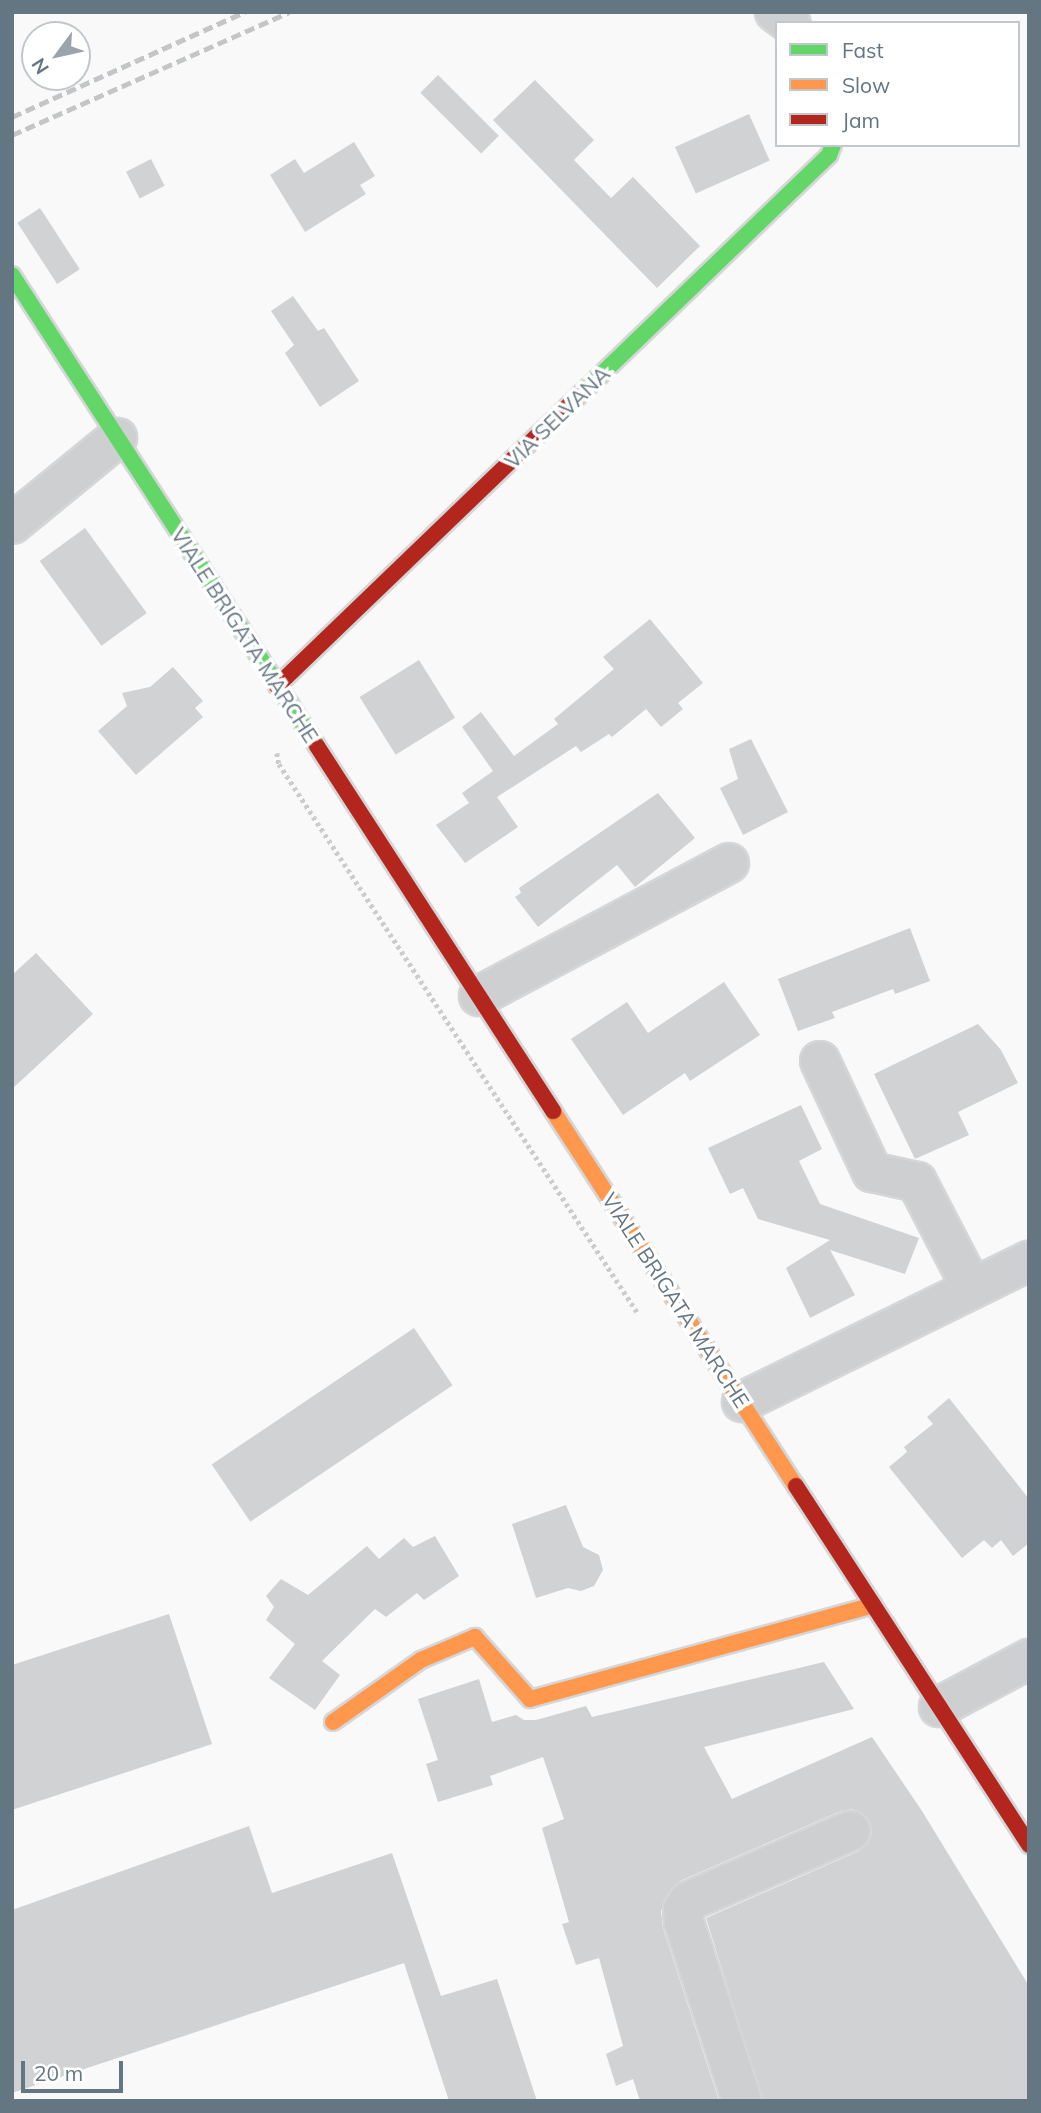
<!DOCTYPE html>
<style>
body{margin:0}
#map{position:relative;width:1041px;height:2113px;overflow:hidden;background:#f9f9f9;font-family:Mulish,sans-serif}
div>[style]{position:absolute}
[style*='--x']{left:calc(var(--x)*1px);top:calc(var(--y)*1px);width:calc(var(--w)*1px);rotate:calc(var(--a)*1deg)}
.building>*{inset:0;background:#d0d2d3;transform-origin:0 0}
.path>*{height:4.5px;margin-top:-2.25px;transform-origin:0;background:repeating-linear-gradient(90deg,#cbcccd 0 3.5px,transparent 0 7px)}
.roads{filter:drop-shadow(2px 0 #d5d6d7) drop-shadow(-2px 0 #d5d6d7) drop-shadow(0 2px #d5d6d7) drop-shadow(0 -2px #d5d6d7)}
.street>*{height:38px;margin:-19px;padding:0 19px;transform-origin:19px;border-radius:19px;background:#cecfd0}
.fast>*{height:16px;margin:-8px;padding:0 8px;transform-origin:8px;border-radius:8px;background:#63d668}
.slow>*{height:16px;margin:-8px;padding:0 8px;transform-origin:8px;border-radius:8px;background:#ff974d}
.jam>*{height:16px;margin:-8px;padding:0 8px;transform-origin:8px;border-radius:8px;background:#b3261e}
.rail>*{height:5px;margin-top:-2.5px;transform-origin:0;background:repeating-linear-gradient(90deg,#c3c5c6 0 10px,transparent 0 15px)}
span{translate:-50% -50%;white-space:nowrap;text-align:center;line-height:1.15;-webkit-text-stroke:7px #fff;paint-order:stroke}
.street-label{font-size:21px;color:#657683}
.frame{position:absolute;inset:0;border:14px solid #657683;pointer-events:none}
.legend{position:absolute;left:775px;top:21px;width:245px;height:126px;box-sizing:border-box;background:#fff;border:2px solid #c1c8cd;margin:0;padding:9px 12px;list-style:none;font-size:21px;color:#657683}
.legend li{display:flex;align-items:center;gap:14px;height:35px}
.legend b{width:35px;border:2px solid #c1c8cd}
.north{position:absolute;left:21px;top:21px;width:70px;height:70px;box-sizing:border-box;background:#fff;border:2px solid #c1c8cd;border-radius:50%;rotate:237deg;font-size:19px;font-weight:700;line-height:28px;text-align:center;color:#657683}
.north::after{content:'';display:block;margin:auto;width:24px;height:32px;background:#99a4ac;clip-path:polygon(50% 0,100% 100%,50% 72%,0 100%)}
.scale{position:absolute;left:21px;top:2061px;width:102px;height:32px;box-sizing:border-box;border:4px solid #657683;border-top:0;padding-left:9px;font-size:21px;line-height:24px;white-space:nowrap;color:#657683;-webkit-text-stroke:5px #fff;paint-order:stroke}
</style>
<div id="map">
<div class="building">
<i style="left:438px;top:75px;width:86px;height:25px;rotate:45deg"></i>
<i style="clip-path:polygon(535px 80px,594px 140px,574px 160px,611px 198px,633px 177px,700px 246px,657px 288px,493px 120px)"></i>
<i style="left:749px;top:114px;width:51px;height:81px;rotate:66deg"></i>
<i style="clip-path:polygon(354px 142px,375px 176px,360px 185px,366px 194px,305px 232px,270px 175px,295px 159px,304px 173px)"></i>
<i style="left:151px;top:159px;width:30px;height:28px;rotate:63deg"></i>
<i style="left:40px;top:208px;width:73px;height:27px;rotate:57deg"></i>
<i style="clip-path:polygon(293px 296px,318px 331px,324px 328px,359px 381px,320px 407px,285px 353px,294px 345px,271px 311px)"></i>
<i style="left:85px;top:528px;width:105px;height:56px;rotate:54deg"></i>
<i style="clip-path:polygon(650px 619px,703px 683px,678px 703px,683px 709px,661px 727px,646px 709px,612px 737px,609px 734px,581px 752px,576px 746px,497px 797px,518px 827px,465px 863px,436px 825px,469px 803px,462px 793px,493px 771px,462px 727px,481px 712px,514px 756px,558px 724px,554px 719px,614px 669px,603px 657px)"></i>
<i style="left:419px;top:660px;width:68px;height:70px;rotate:58deg"></i>
<i style="clip-path:polygon(173px 667px,203px 701px,195px 708px,203px 717px,136px 775px,98px 731px,127px 706px,122px 693px,150px 687px)"></i>
<i style="clip-path:polygon(751px 739px,788px 812px,743px 835px,720px 788px,738px 779px,729px 749px)"></i>
<i style="clip-path:polygon(658px 793px,695px 838px,635px 887px,617px 865px,538px 927px,515px 897px,521px 893px,519px 888px)"></i>
<i style="clip-path:polygon(910px 928px,930px 981px,895px 994px,893px 989px,832px 1012px,835px 1018px,798px 1031px,778px 979px)"></i>
<i style="clip-path:polygon(36px 953px,93px 1014px,12px 1089px,12px 975px)"></i>
<i style="clip-path:polygon(724px 982px,760px 1035px,690px 1081px,685px 1073px,623px 1115px,571px 1039px,627px 1002px,648px 1033px)"></i>
<i style="clip-path:polygon(978px 1024px,1001px 1050px,1018px 1083px,958px 1112px,969px 1135px,915px 1159px,874px 1074px)"></i>
<i style="clip-path:polygon(801px 1105px,822px 1149px,799px 1161px,820px 1204px,919px 1238px,905px 1274px,830px 1250px,855px 1295px,810px 1318px,786px 1268px,830px 1240px,758px 1219px,743px 1188px,730px 1194px,708px 1148px)"></i>
<i style="left:414px;top:1328px;width:69px;height:244px;rotate:56deg"></i>
<i style="clip-path:polygon(949px 1398px,1029px 1499px,1029px 1543px,1013px 1556px,1001px 1540px,992px 1548px,984px 1540px,962px 1558px,889px 1467px,907px 1452px,904px 1447px,933px 1424px,927px 1417px)"></i>
<i style="clip-path:polygon(566px 1505px,583px 1547px,599px 1555px,603px 1570px,594px 1586px,581px 1591px,568px 1588px,536px 1598px,512px 1524px)"></i>
<i style="clip-path:polygon(435px 1536px,459px 1576px,424px 1600px,417px 1593px,386px 1617px,375px 1609px,322px 1661px,340px 1675px,315px 1710px,269px 1678px,295px 1644px,266px 1620px,274px 1607px,266px 1596px,281px 1579px,308px 1595px,367px 1546px,379px 1559px,404px 1538px,413px 1547px)"></i>
<i style="clip-path:polygon(169px 1614px,212px 1744px,12px 1810px,12px 1665px)"></i>
<i style="clip-path:polygon(824px 1662px,854px 1709px,704px 1747px,732px 1799px,872px 1737px,922px 1811px,1029px 1986px,1029px 2101px,763px 2101px,706px 1918px,859px 1851px,868px 1843px,872px 1833px,870px 1822px,862px 1813px,852px 1809px,841px 1811px,680px 1881px,671px 1889px,661px 1911px,663px 1928px,719px 2101px,640px 2101px,633px 2079px,616px 2086px,606px 2054px,623px 2046px,599px 1958px,576px 1965px,562px 1924px,569px 1922px,542px 1828px,564px 1819px,543px 1757px,490px 1776px,493px 1785px,438px 1802px,426px 1764px,438px 1760px,418px 1699px,479px 1679px,492px 1722px,516px 1715px,524px 1720px,536px 1720px,586px 1706px,592px 1717px)"></i>
<i style="clip-path:polygon(249px 1826px,272px 1893px,392px 1853px,441px 1996px,497px 1979px,537px 2101px,449px 2101px,404px 1963px,12px 2093px,12px 1910px)"></i>
</div>
<div class="path">
<i style="--x:277;--y:753;--w:11;--a:80"></i>
<i style="--x:279;--y:764;--w:655;--a:56.84"></i>
</div>
<div class="roads">
<div class="street">
<i style="--x:775;--y:12;--w:19;--a:36"></i>
<i style="--x:12;--y:524;--w:136;--a:-39.3"></i>
<i style="--x:479;--y:996;--w:283;--a:-28"></i>
<i style="--x:820;--y:1061;--w:123;--a:64.9"></i>
<i style="--x:872;--y:1172;--w:46;--a:12.5"></i>
<i style="--x:917;--y:1182;--w:119;--a:62.6"></i>
<i style="--x:742;--y:1402;--w:320;--a:-26.2"></i>
<i style="--x:939;--y:1707;--w:102;--a:-28.1"></i>
<i style="--x:742;--y:2101;--w:188;--a:-108"></i>
<i style="--x:684;--y:1922;--w:12;--a:-95"></i>
<i style="--x:683;--y:1910;--w:11;--a:-56"></i>
<i style="--x:689;--y:1901;--w:176;--a:-23.5"></i>
</div>
<div class="fast">
<i style="--x:12;--y:275;--w:561;--a:57.07"></i>
<i style="--x:583;--y:392;--w:342;--a:-43.9"></i>
<i style="--x:829;--y:155;--w:11;--a:-68"></i>
</div>
<div class="slow">
<i style="--x:553;--y:1111;--w:447;--a:57.1"></i>
<i style="--x:333;--y:1722;--w:108;--a:-35.2"></i>
<i style="--x:421;--y:1660;--w:59;--a:-23.1"></i>
<i style="--x:475;--y:1637;--w:83;--a:48.4"></i>
<i style="--x:530;--y:1699;--w:356;--a:-15.3"></i>
</div>
<div class="jam">
<i style="--x:277;--y:686;--w:424;--a:-43.9"></i>
<i style="--x:317;--y:746;--w:435;--a:57.1"></i>
<i style="--x:796;--y:1486;--w:428;--a:57"></i>
</div>
</div>
<div class="rail">
<i style="--x:12;--y:117;--w:256;--a:-24.3"></i>
<i style="--x:12;--y:135;--w:303;--a:-23.9"></i>
</div>
<div class="street-label">
<span style="left:557px;top:417px;rotate:-44deg">VIA SELVANA</span>
<span style="left:245px;top:635px;rotate:57deg">VIALE BRIGATA MARCHE</span>
<span style="left:676px;top:1300px;rotate:57deg">VIALE BRIGATA MARCHE</span>
</div>
<div class="frame"></div>
<ul class="legend">
<li><b style="height:9px;background:#63d668"></b>Fast</li>
<li><b style="height:9px;background:#ff974d"></b>Slow</li>
<li><b style="height:9px;background:#b3261e"></b>Jam</li>
</ul>
<div class="north">N</div>
<div class="scale">20 m</div>
</div>
